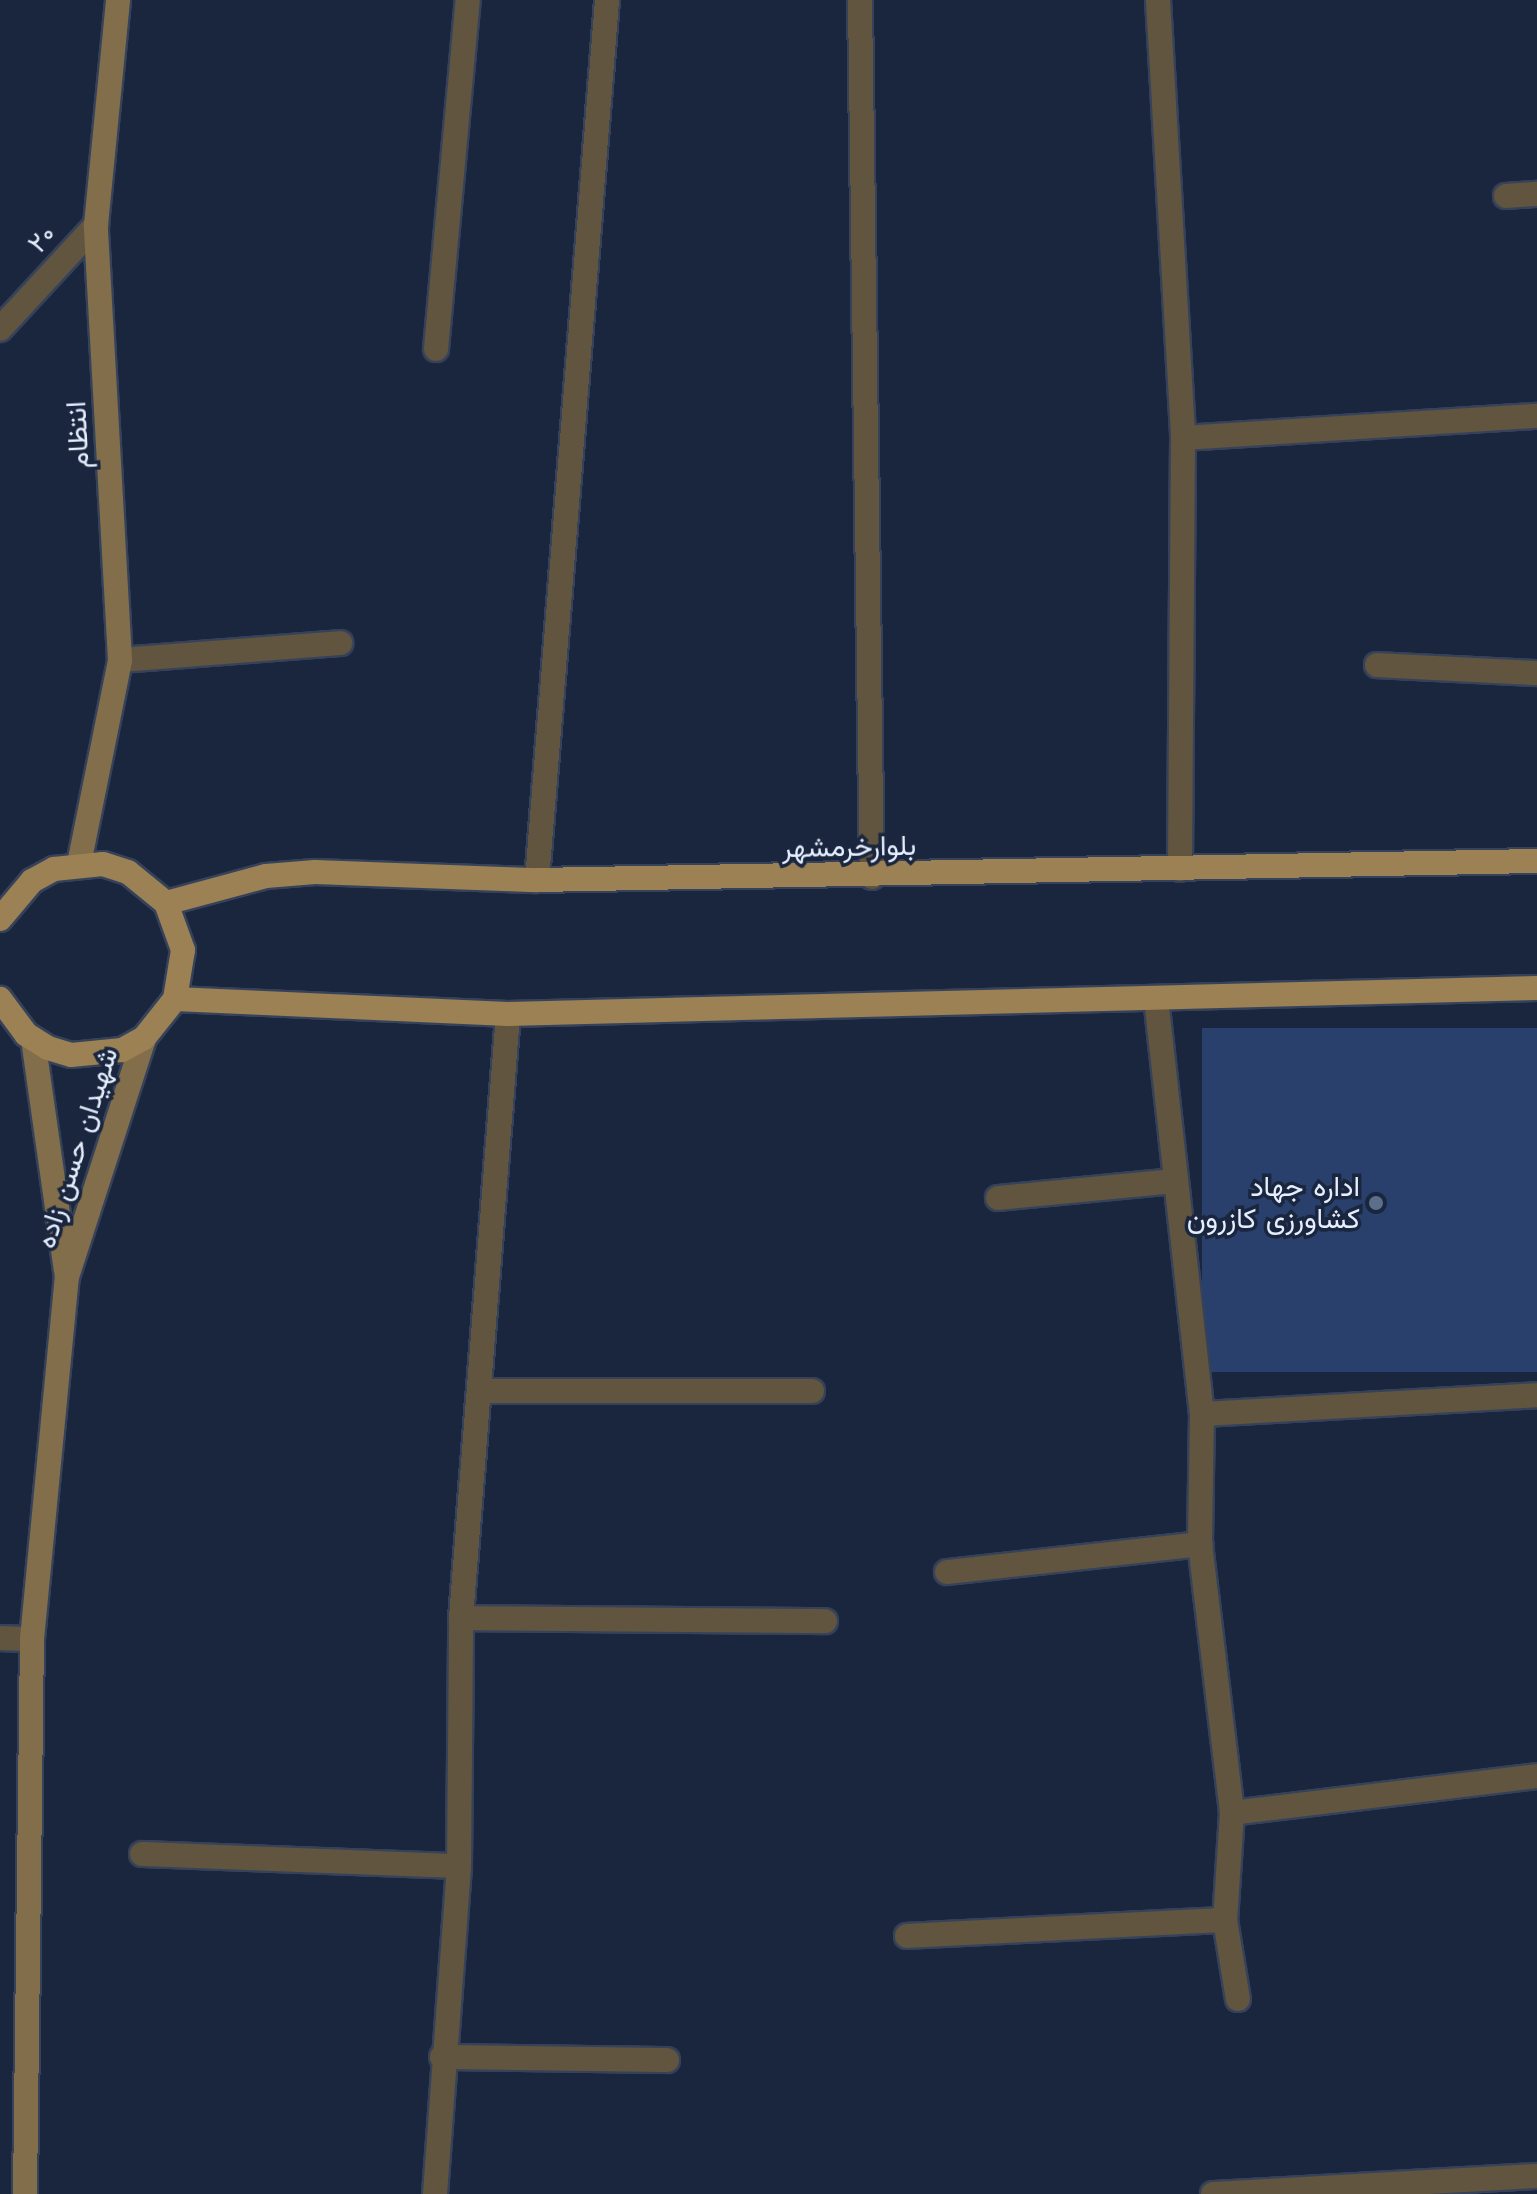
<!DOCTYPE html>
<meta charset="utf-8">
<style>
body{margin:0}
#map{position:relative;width:1537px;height:2194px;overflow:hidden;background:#1a263e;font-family:"Work Sans",Vazirmatn,sans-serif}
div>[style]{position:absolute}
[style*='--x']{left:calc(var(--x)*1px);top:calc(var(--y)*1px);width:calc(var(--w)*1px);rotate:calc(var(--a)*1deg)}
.building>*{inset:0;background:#29406c;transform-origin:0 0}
.roads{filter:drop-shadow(2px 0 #364259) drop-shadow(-2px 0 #364259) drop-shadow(0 2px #364259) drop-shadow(0 -2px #364259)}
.street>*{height:24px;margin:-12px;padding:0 12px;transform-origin:12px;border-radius:12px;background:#61553f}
.secondary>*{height:24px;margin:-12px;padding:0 12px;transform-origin:12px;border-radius:12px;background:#826e4b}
.primary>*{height:24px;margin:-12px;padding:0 12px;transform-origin:12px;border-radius:12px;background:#9b8154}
.dots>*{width:22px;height:22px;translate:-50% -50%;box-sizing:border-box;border:4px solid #1a263e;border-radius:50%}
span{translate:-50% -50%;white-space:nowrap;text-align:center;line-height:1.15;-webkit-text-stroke:7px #1a263e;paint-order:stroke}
.street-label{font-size:28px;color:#e5eefe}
.poi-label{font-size:28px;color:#e5eefe}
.right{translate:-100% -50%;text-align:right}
</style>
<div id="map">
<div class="building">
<i style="left:1537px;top:1028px;width:344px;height:335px;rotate:90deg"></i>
</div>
<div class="roads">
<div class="street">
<i style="--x:860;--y:0;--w:877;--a:89.22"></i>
<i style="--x:1158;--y:0;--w:439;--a:86.7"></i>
<i style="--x:1183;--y:438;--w:431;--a:90.4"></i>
<i style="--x:1506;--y:196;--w:31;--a:-4"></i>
<i style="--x:0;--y:329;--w:142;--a:-47.3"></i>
<i style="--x:436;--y:349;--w:350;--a:-84.8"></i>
<i style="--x:1183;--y:438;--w:355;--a:-3.6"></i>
<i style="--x:120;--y:660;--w:221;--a:-4.4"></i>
<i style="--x:1377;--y:665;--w:160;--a:2.9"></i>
<i style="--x:537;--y:880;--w:883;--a:-85.45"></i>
<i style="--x:1156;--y:998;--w:419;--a:83.7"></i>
<i style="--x:1202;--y:1414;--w:130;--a:90.9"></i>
<i style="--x:1200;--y:1544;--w:271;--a:83.2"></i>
<i style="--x:1232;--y:1813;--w:107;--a:93.7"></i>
<i style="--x:1225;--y:1920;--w:80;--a:80.7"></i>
<i style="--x:998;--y:1198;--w:176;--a:-5.5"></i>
<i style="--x:484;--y:1391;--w:328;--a:0"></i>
<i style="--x:1202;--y:1414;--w:336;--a:-3.2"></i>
<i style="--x:947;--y:1572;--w:255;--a:-6.3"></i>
<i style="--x:461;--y:1618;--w:364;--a:0.5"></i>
<i style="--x:0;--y:1638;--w:32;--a:2"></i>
<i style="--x:1232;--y:1813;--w:307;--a:-6.9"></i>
<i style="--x:142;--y:1854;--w:317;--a:2.2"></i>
<i style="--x:907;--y:1936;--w:318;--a:-2.9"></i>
<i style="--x:442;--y:2057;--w:225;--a:0.8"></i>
<i style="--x:435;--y:2194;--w:329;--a:-85.8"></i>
<i style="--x:459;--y:1866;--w:248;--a:-89.5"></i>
<i style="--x:461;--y:1618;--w:606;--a:-85.55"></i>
<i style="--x:1213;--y:2194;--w:324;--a:-3.2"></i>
</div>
<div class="secondary">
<i style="--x:79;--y:864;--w:208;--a:-78.6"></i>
<i style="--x:120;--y:660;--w:436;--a:-93.2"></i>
<i style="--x:96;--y:225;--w:226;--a:-84.4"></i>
<i style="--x:33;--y:1039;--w:234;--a:81.9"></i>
<i style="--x:25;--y:2194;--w:555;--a:-89.28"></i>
<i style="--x:32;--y:1639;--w:364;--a:-84.5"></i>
<i style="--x:67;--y:1277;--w:251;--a:-72.1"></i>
</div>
<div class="primary">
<i style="--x:166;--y:903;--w:104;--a:-15.1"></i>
<i style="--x:266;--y:876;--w:49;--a:-4.7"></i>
<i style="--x:315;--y:872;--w:222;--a:2.1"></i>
<i style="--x:537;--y:880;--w:1000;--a:-1.09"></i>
<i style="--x:0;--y:919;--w:50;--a:-49.9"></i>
<i style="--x:32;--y:881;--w:25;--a:-29"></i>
<i style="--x:54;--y:869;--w:49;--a:-5.8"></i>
<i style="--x:103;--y:864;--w:26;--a:18"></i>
<i style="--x:128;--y:872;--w:49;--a:39.2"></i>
<i style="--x:166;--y:903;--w:50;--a:70.1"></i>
<i style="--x:183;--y:950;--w:50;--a:99.3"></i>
<i style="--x:175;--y:999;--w:50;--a:128.5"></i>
<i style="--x:144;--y:1038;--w:25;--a:151"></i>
<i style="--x:122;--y:1050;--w:51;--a:174.4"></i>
<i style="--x:71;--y:1055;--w:24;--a:-163"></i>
<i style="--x:48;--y:1048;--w:26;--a:-148"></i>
<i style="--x:26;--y:1034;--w:44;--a:-126.6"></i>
<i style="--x:175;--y:999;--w:333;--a:2.6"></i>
<i style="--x:508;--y:1014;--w:1029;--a:-1.45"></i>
</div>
</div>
<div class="dots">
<i style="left:1376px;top:1203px;background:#5c6f8a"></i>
</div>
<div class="street-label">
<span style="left:42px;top:239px;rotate:-47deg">۲۰</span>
<span style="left:78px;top:435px;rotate:-93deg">انتظام</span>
<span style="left:849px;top:847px;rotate:-1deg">بلوارخرمشهر</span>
<span style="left:77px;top:1148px;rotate:-72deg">شهیدان حسن زاده</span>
</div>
<div class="poi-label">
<span class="right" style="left:1360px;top:1203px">اداره جهاد<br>کشاورزی کازرون</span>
</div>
</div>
